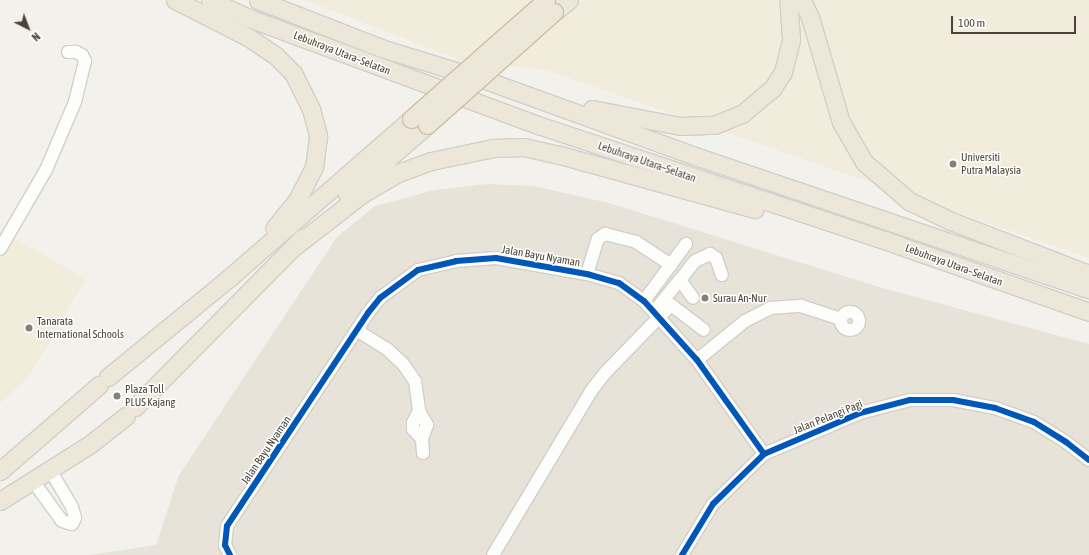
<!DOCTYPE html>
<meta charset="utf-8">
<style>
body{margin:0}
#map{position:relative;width:1089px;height:555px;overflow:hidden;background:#f3f1ec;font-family:"Asap Condensed",sans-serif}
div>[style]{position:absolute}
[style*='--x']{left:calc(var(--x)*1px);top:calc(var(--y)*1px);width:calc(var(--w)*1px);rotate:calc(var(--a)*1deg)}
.residential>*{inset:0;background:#e8e3d9}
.education>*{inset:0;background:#f2ecdd}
.roads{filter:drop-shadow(1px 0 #d1cfc9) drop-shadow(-1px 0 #d1cfc9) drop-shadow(0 1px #d1cfc9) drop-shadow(0 -1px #d1cfc9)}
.minor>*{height:12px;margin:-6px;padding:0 6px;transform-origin:6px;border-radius:6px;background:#fdfdfc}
.minor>.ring{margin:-6px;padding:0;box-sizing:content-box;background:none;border:12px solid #fdfdfc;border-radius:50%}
.highway>*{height:17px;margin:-8.5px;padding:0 8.5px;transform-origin:8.5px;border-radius:8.5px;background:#ede7da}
.bridges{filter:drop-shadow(1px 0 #cec0a4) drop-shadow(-1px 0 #cec0a4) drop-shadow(0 1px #cec0a4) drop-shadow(0 -1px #cec0a4)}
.highway-bridge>*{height:17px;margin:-8.5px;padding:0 8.5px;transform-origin:8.5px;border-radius:8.5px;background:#ede7da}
.cycleway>*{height:6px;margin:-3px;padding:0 3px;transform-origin:3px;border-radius:3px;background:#0057b8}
.dots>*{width:11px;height:11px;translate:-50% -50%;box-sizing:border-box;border:2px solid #fff;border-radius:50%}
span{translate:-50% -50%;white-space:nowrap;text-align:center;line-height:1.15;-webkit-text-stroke:3px #fff;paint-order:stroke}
.street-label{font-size:11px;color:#4b4336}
.poi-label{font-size:11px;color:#4b4336}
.left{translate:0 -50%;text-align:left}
.north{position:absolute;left:8px;top:8px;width:40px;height:40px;-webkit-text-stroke:3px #fff;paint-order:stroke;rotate:138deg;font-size:11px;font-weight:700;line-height:16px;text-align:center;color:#4b4336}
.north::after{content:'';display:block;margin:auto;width:14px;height:18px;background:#4b4336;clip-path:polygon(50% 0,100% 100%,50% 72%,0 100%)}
.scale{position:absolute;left:951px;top:16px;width:125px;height:18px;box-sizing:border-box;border:2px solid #4b4336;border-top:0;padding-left:5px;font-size:12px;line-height:14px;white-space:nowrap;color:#4b4336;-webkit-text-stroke:3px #fff;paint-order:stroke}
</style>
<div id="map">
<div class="residential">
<i style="clip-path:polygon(487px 184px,534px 186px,609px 203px,879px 287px,1089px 344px,1089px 555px,90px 555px,156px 545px,179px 475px,337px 237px,375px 206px,435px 190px)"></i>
</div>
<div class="education">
<i style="clip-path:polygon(305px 0,1089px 0,1089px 258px,546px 70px,462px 61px)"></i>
<i style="clip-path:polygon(0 230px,86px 279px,29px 376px,0 403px)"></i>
</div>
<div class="roads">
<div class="minor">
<i style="--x:0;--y:249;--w:91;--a:-59.8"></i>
<i style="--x:46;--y:170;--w:74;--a:-66.9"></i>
<i style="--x:75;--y:102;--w:42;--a:-76.3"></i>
<i style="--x:85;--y:61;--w:7;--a:-117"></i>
<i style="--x:82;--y:55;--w:7;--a:-153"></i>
<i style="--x:76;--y:52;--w:8;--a:180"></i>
<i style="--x:587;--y:274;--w:37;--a:-73"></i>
<i style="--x:598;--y:239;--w:9;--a:-36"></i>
<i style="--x:605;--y:234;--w:32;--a:14"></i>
<i style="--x:636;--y:242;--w:42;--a:33.3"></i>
<i style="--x:680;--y:280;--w:24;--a:-52"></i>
<i style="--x:695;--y:261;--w:17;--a:-25"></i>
<i style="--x:710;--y:254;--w:7;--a:34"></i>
<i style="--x:716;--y:258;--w:18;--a:71"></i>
<i style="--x:644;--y:301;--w:71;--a:-53.6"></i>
<i style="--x:657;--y:308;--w:36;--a:-51"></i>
<i style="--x:680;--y:280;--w:22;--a:54"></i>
<i class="ring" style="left:841px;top:312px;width:6px;height:6px"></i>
<i style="--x:358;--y:331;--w:34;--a:32"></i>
<i style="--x:387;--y:349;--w:22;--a:43"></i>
<i style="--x:403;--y:364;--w:21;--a:55"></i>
<i style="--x:415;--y:381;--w:30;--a:82"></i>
<i style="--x:419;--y:411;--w:13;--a:117"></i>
<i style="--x:413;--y:423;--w:6;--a:90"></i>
<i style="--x:413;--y:429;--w:13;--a:48"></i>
<i style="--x:697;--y:360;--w:62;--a:-39.1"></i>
<i style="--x:745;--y:321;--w:28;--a:-27"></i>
<i style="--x:770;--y:308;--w:31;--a:-4"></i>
<i style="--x:801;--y:306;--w:42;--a:18"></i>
<i style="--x:419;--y:411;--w:16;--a:60"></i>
<i style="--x:427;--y:425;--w:15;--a:110"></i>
<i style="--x:422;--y:439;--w:14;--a:86"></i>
<i style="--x:33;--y:481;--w:49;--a:54.1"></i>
<i style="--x:62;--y:521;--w:10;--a:17"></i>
<i style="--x:72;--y:524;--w:7;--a:-63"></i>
<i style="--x:75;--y:518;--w:11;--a:-105"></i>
<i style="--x:72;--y:507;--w:43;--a:-120.7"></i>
<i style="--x:230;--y:555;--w:11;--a:-117"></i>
<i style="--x:225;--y:545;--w:19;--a:-84"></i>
<i style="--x:227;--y:526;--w:255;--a:-56.5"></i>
<i style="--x:368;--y:313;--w:19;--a:-51"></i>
<i style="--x:380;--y:298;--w:47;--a:-36.4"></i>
<i style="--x:418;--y:270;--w:39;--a:-13"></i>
<i style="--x:456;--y:261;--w:40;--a:-4.3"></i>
<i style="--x:496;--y:258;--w:92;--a:10"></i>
<i style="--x:587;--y:274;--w:33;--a:16"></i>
<i style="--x:619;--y:283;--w:31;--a:36"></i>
<i style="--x:644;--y:301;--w:79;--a:48.1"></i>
<i style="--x:697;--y:360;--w:115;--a:54.5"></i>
<i style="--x:493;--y:555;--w:191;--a:-59.1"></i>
<i style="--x:591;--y:391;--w:23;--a:-52"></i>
<i style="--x:605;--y:373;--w:95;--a:-45.9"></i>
<i style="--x:671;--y:305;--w:41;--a:37.1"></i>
<i style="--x:682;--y:555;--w:60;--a:-58.7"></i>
<i style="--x:713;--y:504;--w:71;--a:-44.4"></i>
<i style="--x:764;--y:454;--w:104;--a:-23.1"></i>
<i style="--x:860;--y:413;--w:52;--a:-14.6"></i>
<i style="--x:910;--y:400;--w:43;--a:0"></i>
<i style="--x:953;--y:400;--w:43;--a:10.8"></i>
<i style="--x:995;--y:408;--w:41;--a:19.7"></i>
<i style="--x:1034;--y:422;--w:38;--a:32"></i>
<i style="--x:1066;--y:442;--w:29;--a:38"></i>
</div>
<div class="highway">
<i style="--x:175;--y:0;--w:82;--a:26.9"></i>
<i style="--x:248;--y:37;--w:32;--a:34"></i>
<i style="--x:275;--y:55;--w:25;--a:45"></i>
<i style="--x:293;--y:73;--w:40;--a:63.4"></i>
<i style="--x:311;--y:109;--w:28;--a:75"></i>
<i style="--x:318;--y:136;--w:31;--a:97"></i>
<i style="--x:314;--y:167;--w:37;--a:117"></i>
<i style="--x:297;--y:200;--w:36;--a:129"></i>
<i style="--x:210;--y:0;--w:40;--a:25"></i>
<i style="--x:246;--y:17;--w:314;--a:20.3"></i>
<i style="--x:541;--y:126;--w:376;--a:18.4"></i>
<i style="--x:898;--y:245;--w:202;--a:19.3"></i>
<i style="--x:258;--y:0;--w:132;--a:21.3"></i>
<i style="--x:381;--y:48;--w:112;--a:17.1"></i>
<i style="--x:488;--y:81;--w:226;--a:19.9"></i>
<i style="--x:701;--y:158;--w:410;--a:18.7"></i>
<i style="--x:802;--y:0;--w:19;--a:65"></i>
<i style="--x:810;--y:17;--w:109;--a:73.6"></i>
<i style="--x:841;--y:122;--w:46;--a:60.1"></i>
<i style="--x:864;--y:162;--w:60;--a:40.9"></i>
<i style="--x:909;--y:201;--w:47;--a:25.5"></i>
<i style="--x:951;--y:221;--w:148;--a:21"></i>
<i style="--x:554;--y:12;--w:19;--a:-39"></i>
<i style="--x:592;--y:109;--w:90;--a:10.9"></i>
<i style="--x:680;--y:126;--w:34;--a:-2"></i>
<i style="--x:714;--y:125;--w:31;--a:-22"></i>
<i style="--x:743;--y:113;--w:38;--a:-40"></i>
<i style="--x:772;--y:89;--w:20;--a:-57"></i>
<i style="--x:783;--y:72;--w:34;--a:-76"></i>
<i style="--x:791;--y:39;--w:39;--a:-94"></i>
<i style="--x:347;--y:194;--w:106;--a:-40.8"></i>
<i style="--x:295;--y:246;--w:85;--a:-37.8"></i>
<i style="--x:362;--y:194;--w:42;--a:-30.3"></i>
<i style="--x:398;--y:173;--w:35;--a:-20"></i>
<i style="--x:431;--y:161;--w:63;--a:-11.8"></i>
<i style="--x:493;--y:148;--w:31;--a:-2"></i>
<i style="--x:524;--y:147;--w:37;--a:13"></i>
<i style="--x:560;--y:155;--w:202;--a:15.5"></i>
<i style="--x:108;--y:377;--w:158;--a:-39.3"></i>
<i style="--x:230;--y:277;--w:240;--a:-41.1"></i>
<i style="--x:135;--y:407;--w:238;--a:-45.3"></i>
<i style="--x:0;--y:471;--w:131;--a:-41"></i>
<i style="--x:0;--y:501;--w:105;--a:-32.2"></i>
<i style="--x:89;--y:445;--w:47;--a:-38.1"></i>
</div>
</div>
<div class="bridges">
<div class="highway-bridge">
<i style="--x:411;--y:119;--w:180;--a:-41.4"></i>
<i style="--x:427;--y:125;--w:170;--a:-41.7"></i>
</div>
</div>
<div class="cycleway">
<i style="--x:230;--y:555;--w:11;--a:-117"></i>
<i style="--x:225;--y:545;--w:19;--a:-84"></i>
<i style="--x:227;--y:526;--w:255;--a:-56.5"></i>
<i style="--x:368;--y:313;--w:19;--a:-51"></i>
<i style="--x:380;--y:298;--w:47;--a:-36.4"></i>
<i style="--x:418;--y:270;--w:39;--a:-13"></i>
<i style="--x:456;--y:261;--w:40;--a:-4.3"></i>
<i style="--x:496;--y:258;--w:92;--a:10"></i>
<i style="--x:587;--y:274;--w:33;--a:16"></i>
<i style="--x:619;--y:283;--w:31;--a:36"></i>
<i style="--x:644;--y:301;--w:79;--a:48.1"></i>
<i style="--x:697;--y:360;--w:115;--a:54.5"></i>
<i style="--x:682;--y:555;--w:60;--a:-58.7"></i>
<i style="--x:713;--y:504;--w:71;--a:-44.4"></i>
<i style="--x:764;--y:454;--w:104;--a:-23.1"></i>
<i style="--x:860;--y:413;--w:52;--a:-14.6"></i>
<i style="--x:910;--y:400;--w:43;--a:0"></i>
<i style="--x:953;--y:400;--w:43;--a:10.8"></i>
<i style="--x:995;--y:408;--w:41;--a:19.7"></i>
<i style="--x:1034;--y:422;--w:38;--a:32"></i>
<i style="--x:1066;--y:442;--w:29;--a:38"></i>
</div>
<div class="dots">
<i style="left:953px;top:164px;background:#868076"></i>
<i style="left:705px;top:298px;background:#868076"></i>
<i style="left:29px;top:328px;background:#868076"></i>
<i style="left:117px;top:396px;background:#868076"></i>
</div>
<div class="street-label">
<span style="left:342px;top:53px;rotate:21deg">Lebuhraya Utara–Selatan</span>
<span style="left:647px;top:162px;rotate:19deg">Lebuhraya Utara–Selatan</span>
<span style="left:541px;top:256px;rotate:10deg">Jalan Bayu Nyaman</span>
<span style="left:954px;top:265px;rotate:20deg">Lebuhraya Utara–Selatan</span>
<span style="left:828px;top:417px;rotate:-22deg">Jalan Pelangi Pagi</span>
<span style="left:266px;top:450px;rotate:-56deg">Jalan Bayu Nyaman</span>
</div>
<div class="poi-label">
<span class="left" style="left:961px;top:164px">Universiti<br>Putra Malaysia</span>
<span class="left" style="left:713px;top:298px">Surau An-Nur</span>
<span class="left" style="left:37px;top:328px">Tanarata<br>International Schools</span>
<span class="left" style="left:125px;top:396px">Plaza Toll<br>PLUS Kajang</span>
</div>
<div class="north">N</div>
<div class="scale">100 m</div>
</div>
